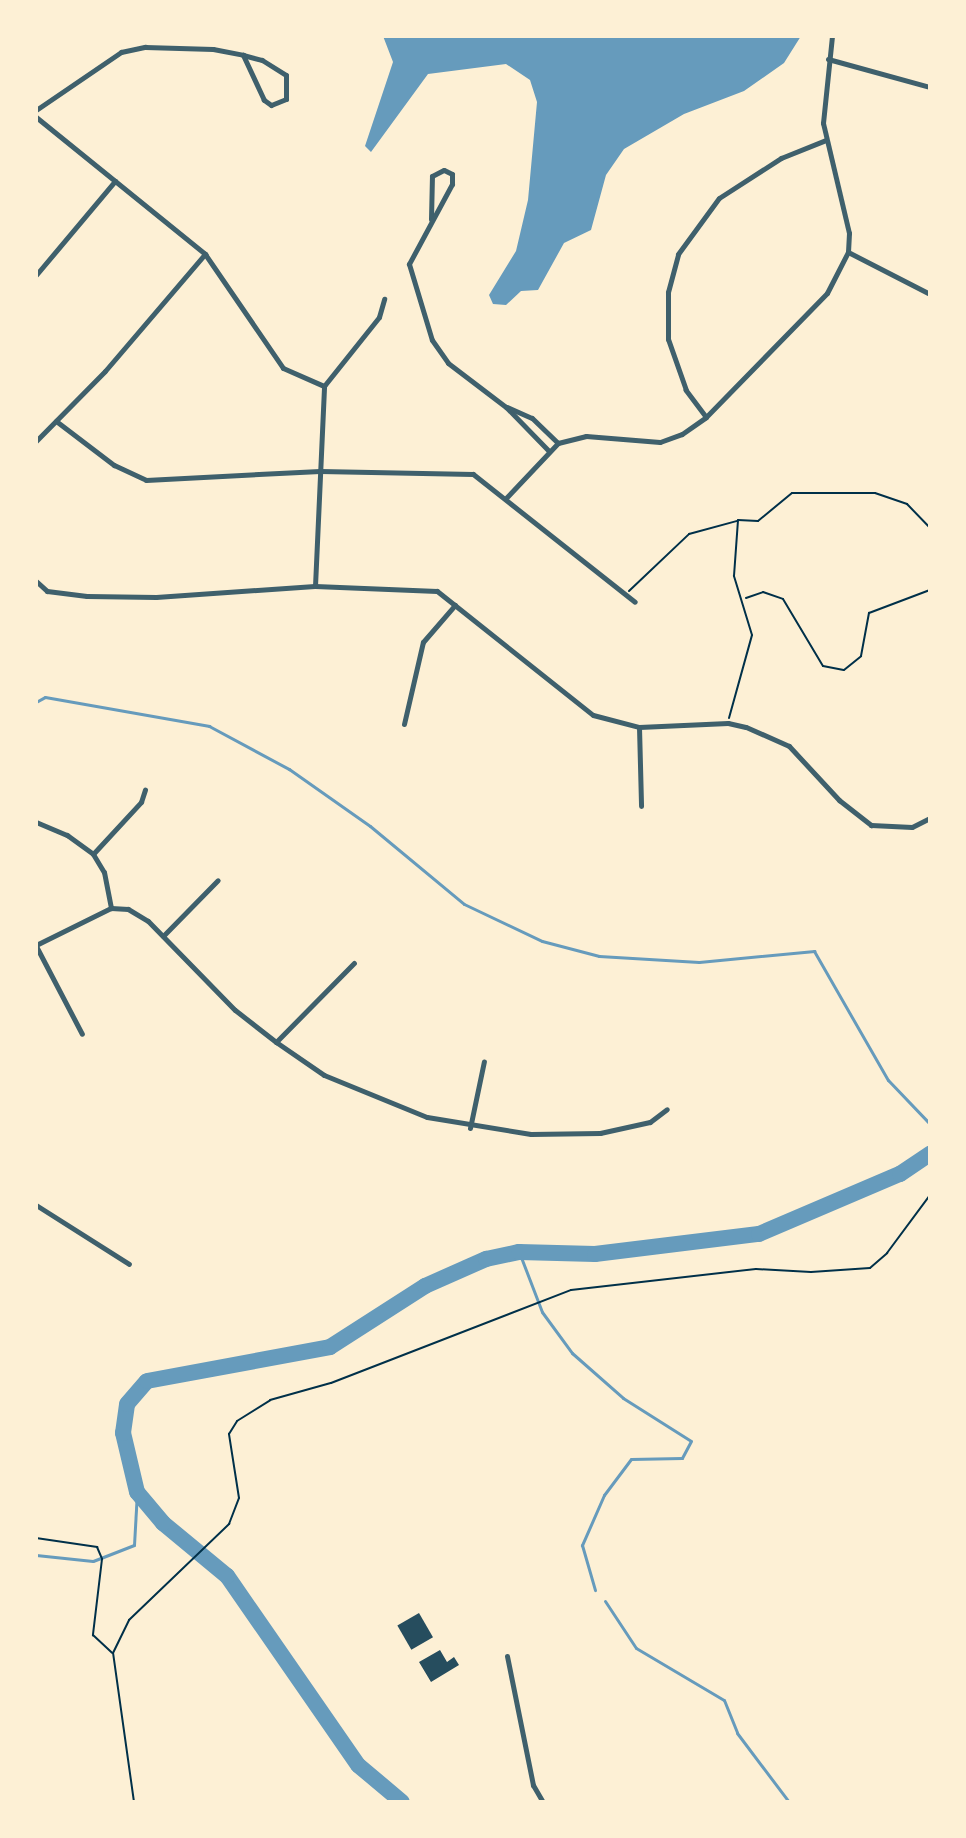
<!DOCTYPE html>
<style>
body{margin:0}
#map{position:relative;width:966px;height:1838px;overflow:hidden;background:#fdf0d5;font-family:Montserrat,sans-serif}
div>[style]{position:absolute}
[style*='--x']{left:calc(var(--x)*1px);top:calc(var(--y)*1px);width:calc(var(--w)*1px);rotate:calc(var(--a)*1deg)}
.water>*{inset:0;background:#669bbc}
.stream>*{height:3px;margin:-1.5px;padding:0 1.5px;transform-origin:1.5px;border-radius:1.5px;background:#669bbc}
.river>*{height:16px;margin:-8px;padding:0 8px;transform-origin:8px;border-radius:8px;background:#669bbc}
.building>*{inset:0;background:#264d5e;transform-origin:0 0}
.path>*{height:2px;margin:-1px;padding:0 1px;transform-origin:1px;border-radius:1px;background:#003049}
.minor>*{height:5px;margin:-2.5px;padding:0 2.5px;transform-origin:2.5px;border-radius:2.5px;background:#3f606c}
span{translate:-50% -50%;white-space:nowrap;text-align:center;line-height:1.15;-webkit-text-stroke:8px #fdf0d5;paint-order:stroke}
.frame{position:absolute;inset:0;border:38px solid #fdf0d5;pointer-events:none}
</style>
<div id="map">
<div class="water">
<i style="clip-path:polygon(383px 36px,801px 36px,784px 63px,744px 91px,684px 114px,624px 149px,606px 175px,591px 230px,564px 243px,538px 290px,521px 291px,506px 305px,493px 304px,489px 295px,516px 251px,528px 200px,537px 102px,530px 80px,506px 64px,428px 74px,371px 152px,365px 146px,393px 62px)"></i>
</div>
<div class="stream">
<i style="--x:36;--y:702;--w:10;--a:-29"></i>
<i style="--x:45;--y:697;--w:167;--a:10"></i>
<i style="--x:209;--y:726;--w:91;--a:28.3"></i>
<i style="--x:289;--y:769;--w:99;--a:35.1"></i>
<i style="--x:370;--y:826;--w:122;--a:39.7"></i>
<i style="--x:464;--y:904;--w:86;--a:25.4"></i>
<i style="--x:542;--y:941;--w:59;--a:14.7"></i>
<i style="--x:599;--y:956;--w:100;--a:3.4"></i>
<i style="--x:699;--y:962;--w:116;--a:-5.5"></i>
<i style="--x:814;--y:951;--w:149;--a:60.2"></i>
<i style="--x:888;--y:1080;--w:61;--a:46.3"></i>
<i style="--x:519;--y:1252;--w:64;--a:69"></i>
<i style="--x:542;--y:1312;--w:51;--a:53.8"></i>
<i style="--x:572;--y:1353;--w:68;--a:41.4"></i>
<i style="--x:623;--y:1398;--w:80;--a:32.3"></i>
<i style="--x:691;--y:1441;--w:19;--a:118"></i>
<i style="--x:682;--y:1458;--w:51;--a:178.9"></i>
<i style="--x:631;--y:1459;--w:45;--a:126.9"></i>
<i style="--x:604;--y:1495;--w:55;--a:113.7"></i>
<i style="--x:582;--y:1545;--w:47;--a:73.9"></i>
<i style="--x:36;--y:1555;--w:57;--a:6"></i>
<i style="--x:93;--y:1561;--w:44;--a:-21.3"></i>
<i style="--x:134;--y:1545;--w:53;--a:-86.8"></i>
<i style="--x:605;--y:1601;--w:56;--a:56.6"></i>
<i style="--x:636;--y:1648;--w:102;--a:30.6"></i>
<i style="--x:724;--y:1700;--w:35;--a:68"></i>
<i style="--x:737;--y:1733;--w:86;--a:53"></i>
</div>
<div class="river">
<i style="--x:402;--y:1802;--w:57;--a:-139.9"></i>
<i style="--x:358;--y:1765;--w:230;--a:-124.7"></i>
<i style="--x:227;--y:1576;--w:83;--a:-140.4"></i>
<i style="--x:163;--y:1523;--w:40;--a:-130"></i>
<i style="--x:137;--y:1492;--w:61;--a:-103.3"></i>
<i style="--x:123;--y:1433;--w:29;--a:-82"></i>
<i style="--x:127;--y:1404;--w:30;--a:-49"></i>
<i style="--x:147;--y:1381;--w:186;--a:-10.5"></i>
<i style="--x:330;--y:1347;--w:113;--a:-32.7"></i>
<i style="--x:425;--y:1286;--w:67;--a:-23.9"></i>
<i style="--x:486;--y:1259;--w:34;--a:-12"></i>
<i style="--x:519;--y:1252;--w:76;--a:1.5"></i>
<i style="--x:595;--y:1254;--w:165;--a:-7"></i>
<i style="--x:759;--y:1234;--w:153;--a:-23.1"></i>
<i style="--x:900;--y:1174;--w:36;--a:-34"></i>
</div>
<div class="building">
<i style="left:419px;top:1613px;width:28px;height:25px;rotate:60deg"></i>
<i style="clip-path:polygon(440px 1650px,447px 1662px,454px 1657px,459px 1665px,431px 1682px,419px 1662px)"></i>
</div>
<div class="path">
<i style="--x:629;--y:591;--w:83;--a:-43.5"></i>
<i style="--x:689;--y:534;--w:50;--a:-15.2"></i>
<i style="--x:746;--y:598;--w:18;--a:-19"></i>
<i style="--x:763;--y:592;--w:21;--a:19"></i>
<i style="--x:783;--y:599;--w:78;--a:59.2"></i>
<i style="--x:823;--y:666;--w:21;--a:11"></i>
<i style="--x:844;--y:670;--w:22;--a:-39"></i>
<i style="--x:861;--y:656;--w:44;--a:-79.5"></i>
<i style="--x:869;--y:613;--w:65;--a:-20.7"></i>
<i style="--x:729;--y:718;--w:86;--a:-74.5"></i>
<i style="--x:752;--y:635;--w:62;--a:-107"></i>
<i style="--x:734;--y:576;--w:56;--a:-85.9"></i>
<i style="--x:738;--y:520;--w:20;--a:3"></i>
<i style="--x:758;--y:521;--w:44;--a:-39.5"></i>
<i style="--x:792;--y:493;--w:83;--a:0"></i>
<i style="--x:875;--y:493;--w:34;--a:19"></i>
<i style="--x:907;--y:504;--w:33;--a:46"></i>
<i style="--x:36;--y:1538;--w:62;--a:8.4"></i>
<i style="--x:97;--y:1547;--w:13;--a:67"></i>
<i style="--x:102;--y:1559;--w:77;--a:96.8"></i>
<i style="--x:93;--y:1635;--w:26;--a:43"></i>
<i style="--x:134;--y:1802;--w:150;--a:-98"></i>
<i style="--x:113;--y:1653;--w:37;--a:-64"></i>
<i style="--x:129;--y:1620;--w:139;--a:-43.8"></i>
<i style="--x:229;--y:1524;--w:28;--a:-69"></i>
<i style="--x:239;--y:1498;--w:65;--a:-98.9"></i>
<i style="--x:229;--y:1434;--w:15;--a:-58"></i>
<i style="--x:237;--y:1421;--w:39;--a:-32"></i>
<i style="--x:270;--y:1400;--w:63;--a:-15.6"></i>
<i style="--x:331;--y:1383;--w:257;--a:-21.2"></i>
<i style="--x:571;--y:1290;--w:186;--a:-6.5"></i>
<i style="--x:756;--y:1269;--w:55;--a:3.1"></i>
<i style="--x:811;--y:1272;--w:59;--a:-3.9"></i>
<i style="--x:870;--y:1268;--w:23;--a:-41"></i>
<i style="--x:887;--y:1253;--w:72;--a:-53.4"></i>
</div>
<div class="minor">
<i style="--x:828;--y:59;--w:106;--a:15.4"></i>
<i style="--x:36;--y:110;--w:103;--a:-34.3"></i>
<i style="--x:121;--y:52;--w:25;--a:-12"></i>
<i style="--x:145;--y:47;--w:68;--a:1.7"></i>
<i style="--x:213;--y:49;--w:31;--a:11"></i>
<i style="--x:243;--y:55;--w:20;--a:15"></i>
<i style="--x:262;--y:60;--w:28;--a:32"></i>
<i style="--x:286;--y:75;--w:24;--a:90"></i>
<i style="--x:286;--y:99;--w:16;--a:158"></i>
<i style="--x:271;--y:105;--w:9;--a:-144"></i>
<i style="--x:264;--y:100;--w:50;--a:-115"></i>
<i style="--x:36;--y:117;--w:218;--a:39"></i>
<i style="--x:205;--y:254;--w:138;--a:55.6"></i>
<i style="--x:283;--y:368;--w:45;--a:23.7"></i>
<i style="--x:431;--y:219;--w:43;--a:-88.7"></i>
<i style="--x:432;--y:176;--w:13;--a:-27"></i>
<i style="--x:444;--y:170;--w:9;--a:27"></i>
<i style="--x:452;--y:174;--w:10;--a:90"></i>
<i style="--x:452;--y:184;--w:91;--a:118.3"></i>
<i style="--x:409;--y:264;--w:79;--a:73.2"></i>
<i style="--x:432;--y:340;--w:28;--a:55"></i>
<i style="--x:448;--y:363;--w:73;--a:37.2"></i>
<i style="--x:506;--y:407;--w:60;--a:45.7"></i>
<i style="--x:848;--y:252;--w:92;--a:27.1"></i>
<i style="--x:36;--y:275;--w:123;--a:-50"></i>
<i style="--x:507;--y:407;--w:27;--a:24"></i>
<i style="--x:532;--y:418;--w:36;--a:44"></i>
<i style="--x:706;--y:417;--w:34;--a:-127"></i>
<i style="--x:686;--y:390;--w:54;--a:-109.4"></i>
<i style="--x:668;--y:339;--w:47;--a:-90"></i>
<i style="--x:668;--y:292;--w:39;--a:-75"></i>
<i style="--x:678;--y:254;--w:69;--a:-53.8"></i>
<i style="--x:719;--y:198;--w:74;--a:-32.8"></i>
<i style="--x:781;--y:158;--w:48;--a:-21.8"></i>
<i style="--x:56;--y:421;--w:73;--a:37.2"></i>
<i style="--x:114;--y:465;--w:35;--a:25"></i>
<i style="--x:146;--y:480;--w:174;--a:-3"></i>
<i style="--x:320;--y:471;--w:153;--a:1.1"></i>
<i style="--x:473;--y:474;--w:206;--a:38.3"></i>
<i style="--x:36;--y:441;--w:98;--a:-45.4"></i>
<i style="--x:105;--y:371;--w:154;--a:-49.5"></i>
<i style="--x:506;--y:498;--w:76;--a:-46.6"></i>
<i style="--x:558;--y:443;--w:29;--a:-14"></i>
<i style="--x:586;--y:436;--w:74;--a:4.6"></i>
<i style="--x:660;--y:442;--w:23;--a:-20"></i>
<i style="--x:682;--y:434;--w:29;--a:-35"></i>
<i style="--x:706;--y:417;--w:173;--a:-45.7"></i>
<i style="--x:827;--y:293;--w:46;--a:-62.9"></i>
<i style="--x:848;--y:252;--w:19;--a:-87"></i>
<i style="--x:849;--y:233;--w:113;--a:-103.3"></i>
<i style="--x:823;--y:123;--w:87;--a:-84.1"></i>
<i style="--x:36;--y:581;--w:15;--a:42"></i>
<i style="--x:47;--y:591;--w:40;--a:7.1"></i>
<i style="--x:87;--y:596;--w:69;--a:0.8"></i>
<i style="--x:156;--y:597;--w:159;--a:-4"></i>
<i style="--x:315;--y:586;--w:122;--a:2.3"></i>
<i style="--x:437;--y:591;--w:199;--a:38.5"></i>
<i style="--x:593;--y:715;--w:48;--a:14.6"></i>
<i style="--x:639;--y:727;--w:89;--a:-2.6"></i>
<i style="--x:728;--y:723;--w:18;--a:13"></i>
<i style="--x:746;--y:727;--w:47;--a:23.8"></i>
<i style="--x:789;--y:746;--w:74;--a:47.2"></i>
<i style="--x:839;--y:800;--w:41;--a:38"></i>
<i style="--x:871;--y:825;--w:41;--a:2.8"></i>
<i style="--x:912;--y:827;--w:20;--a:-27"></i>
<i style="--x:315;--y:586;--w:200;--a:-87.4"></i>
<i style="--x:324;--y:386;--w:88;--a:-51.4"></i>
<i style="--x:379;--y:317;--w:19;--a:-74"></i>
<i style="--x:404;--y:724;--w:84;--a:-77"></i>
<i style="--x:423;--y:642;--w:49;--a:-49.1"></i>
<i style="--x:639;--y:727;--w:79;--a:88.5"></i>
<i style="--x:36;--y:822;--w:34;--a:23"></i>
<i style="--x:67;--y:835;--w:32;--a:36"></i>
<i style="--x:93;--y:854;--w:21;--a:59"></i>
<i style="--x:104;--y:872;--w:37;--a:79"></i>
<i style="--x:93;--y:854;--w:71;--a:-47.3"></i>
<i style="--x:141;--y:802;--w:13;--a:-72"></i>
<i style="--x:163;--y:936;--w:78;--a:-45.5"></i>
<i style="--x:36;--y:945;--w:84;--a:-26.3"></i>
<i style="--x:111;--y:908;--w:17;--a:3"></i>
<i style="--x:128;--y:909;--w:23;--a:31"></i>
<i style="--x:148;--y:921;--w:124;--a:45.7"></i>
<i style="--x:235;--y:1010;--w:52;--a:38"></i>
<i style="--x:276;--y:1042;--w:58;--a:34.5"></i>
<i style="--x:324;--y:1075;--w:111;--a:22.2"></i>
<i style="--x:427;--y:1117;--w:105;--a:9.3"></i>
<i style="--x:531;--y:1134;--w:69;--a:-0.8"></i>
<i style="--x:600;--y:1133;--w:51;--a:-12.4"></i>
<i style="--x:650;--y:1122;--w:21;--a:-37"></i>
<i style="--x:36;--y:946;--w:99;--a:62.4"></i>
<i style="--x:276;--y:1042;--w:111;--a:-45.4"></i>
<i style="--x:470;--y:1128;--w:68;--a:-78.2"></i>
<i style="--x:36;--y:1205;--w:110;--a:32.4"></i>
<i style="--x:507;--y:1656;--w:132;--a:78.6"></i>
<i style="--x:533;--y:1785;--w:20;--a:60"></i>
</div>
<div class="frame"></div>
</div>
